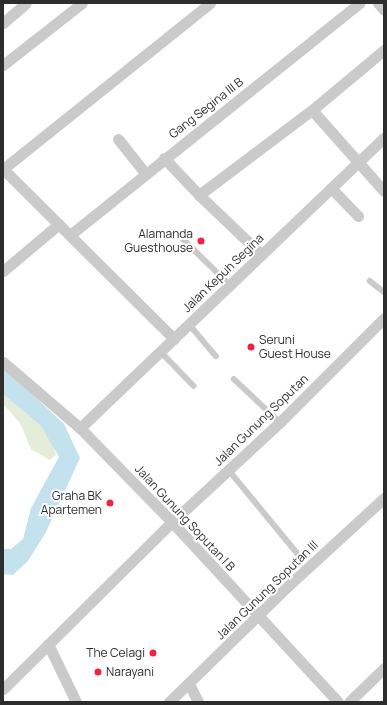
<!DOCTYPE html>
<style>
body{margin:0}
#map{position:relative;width:387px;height:705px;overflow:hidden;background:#fff;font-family:Manrope,sans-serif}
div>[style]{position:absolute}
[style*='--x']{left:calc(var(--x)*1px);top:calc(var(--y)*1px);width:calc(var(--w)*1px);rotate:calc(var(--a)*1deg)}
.green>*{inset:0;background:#e5ecd9}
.water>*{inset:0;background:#c4e1ee}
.lane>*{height:5.5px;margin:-2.75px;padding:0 2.75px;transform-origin:2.75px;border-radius:2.75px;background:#cacaca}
.street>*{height:11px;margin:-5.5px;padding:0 5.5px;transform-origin:5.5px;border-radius:5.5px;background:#cacaca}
.dots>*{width:11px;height:11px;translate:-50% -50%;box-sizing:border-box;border:2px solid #fff;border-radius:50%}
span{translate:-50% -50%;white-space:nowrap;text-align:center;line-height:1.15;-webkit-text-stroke:4px #fff;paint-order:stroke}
.street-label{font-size:12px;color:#2d2d2d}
.poi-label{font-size:12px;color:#2d2d2d}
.right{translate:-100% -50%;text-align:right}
.left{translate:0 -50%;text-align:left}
.frame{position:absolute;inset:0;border:4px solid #2d2d2d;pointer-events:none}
</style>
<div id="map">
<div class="green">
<i style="clip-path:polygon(3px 394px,41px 426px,53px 445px,56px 455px,50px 460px,31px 449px,20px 423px,3px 404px)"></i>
</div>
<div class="water">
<i style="clip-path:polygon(3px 367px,64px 424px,80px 458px,46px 532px,28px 561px,13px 575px,3px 574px,3px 549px,11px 549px,23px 539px,31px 508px,59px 457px,41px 426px,3px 394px)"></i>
</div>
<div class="lane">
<i style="--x:181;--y:237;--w:67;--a:44.4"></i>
<i style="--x:370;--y:281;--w:18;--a:38"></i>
<i style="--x:189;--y:324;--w:42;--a:49.8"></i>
<i style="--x:161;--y:352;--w:47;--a:45.9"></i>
<i style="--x:234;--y:379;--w:63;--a:43.1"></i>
<i style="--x:228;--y:469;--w:112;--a:50.5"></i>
</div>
<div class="street">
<i style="--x:378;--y:3;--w:9;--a:49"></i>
<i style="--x:3;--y:23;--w:30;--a:-41"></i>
<i style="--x:3;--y:65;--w:100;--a:-38.1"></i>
<i style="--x:312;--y:110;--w:108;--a:48.4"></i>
<i style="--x:118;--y:139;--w:43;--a:51.5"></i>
<i style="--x:164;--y:158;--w:51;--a:46.6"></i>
<i style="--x:199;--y:195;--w:84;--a:43.6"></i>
<i style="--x:3;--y:169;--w:265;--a:-38.7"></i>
<i style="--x:3;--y:169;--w:241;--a:44.8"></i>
<i style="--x:331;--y:188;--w:39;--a:46"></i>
<i style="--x:199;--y:195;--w:141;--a:-37"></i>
<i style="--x:312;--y:110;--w:94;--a:-39.8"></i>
<i style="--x:70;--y:235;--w:371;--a:-38.7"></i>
<i style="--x:3;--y:271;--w:73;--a:-40"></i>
<i style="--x:3;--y:362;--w:101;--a:40.6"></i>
<i style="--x:80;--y:428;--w:132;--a:45.6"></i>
<i style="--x:172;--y:522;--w:245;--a:47.3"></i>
<i style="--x:80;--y:428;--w:421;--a:-43.7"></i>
<i style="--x:48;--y:644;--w:64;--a:64.2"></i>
<i style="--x:189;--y:684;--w:20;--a:63"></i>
<i style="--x:3;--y:689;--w:238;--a:-44.7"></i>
<i style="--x:172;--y:522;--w:147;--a:-42.8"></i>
<i style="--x:280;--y:422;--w:147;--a:-45"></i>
<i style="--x:169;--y:702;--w:168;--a:-44.3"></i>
<i style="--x:289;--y:585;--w:129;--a:-42.5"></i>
<i style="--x:349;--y:702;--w:49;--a:-44.2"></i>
</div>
<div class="dots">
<i style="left:201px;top:241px;background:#f22141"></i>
<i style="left:251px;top:347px;background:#f22141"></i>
<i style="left:110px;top:503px;background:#f22141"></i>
<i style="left:153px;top:653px;background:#f22141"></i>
<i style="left:98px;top:672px;background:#f22141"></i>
</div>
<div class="street-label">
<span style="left:206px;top:108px;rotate:-38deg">Gang Segina III B</span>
<span style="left:223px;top:273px;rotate:-44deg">Jalan Kepuh Segina</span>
<span style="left:261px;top:420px;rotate:-44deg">Jalan Gunung Soputan</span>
<span style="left:185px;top:518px;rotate:47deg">Jalan Gunung Soputan I B</span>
<span style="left:267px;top:590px;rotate:-44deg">Jalan Gunung Soputan III</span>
</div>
<div class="poi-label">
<span class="right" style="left:193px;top:241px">Alamanda<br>Guesthouse</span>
<span class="left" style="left:259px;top:347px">Seruni<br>Guest House</span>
<span class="right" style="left:102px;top:503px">Graha BK<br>Apartemen</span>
<span class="right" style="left:145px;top:653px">The Celagi</span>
<span class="left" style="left:106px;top:672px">Narayani</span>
</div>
<div class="frame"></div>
</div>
